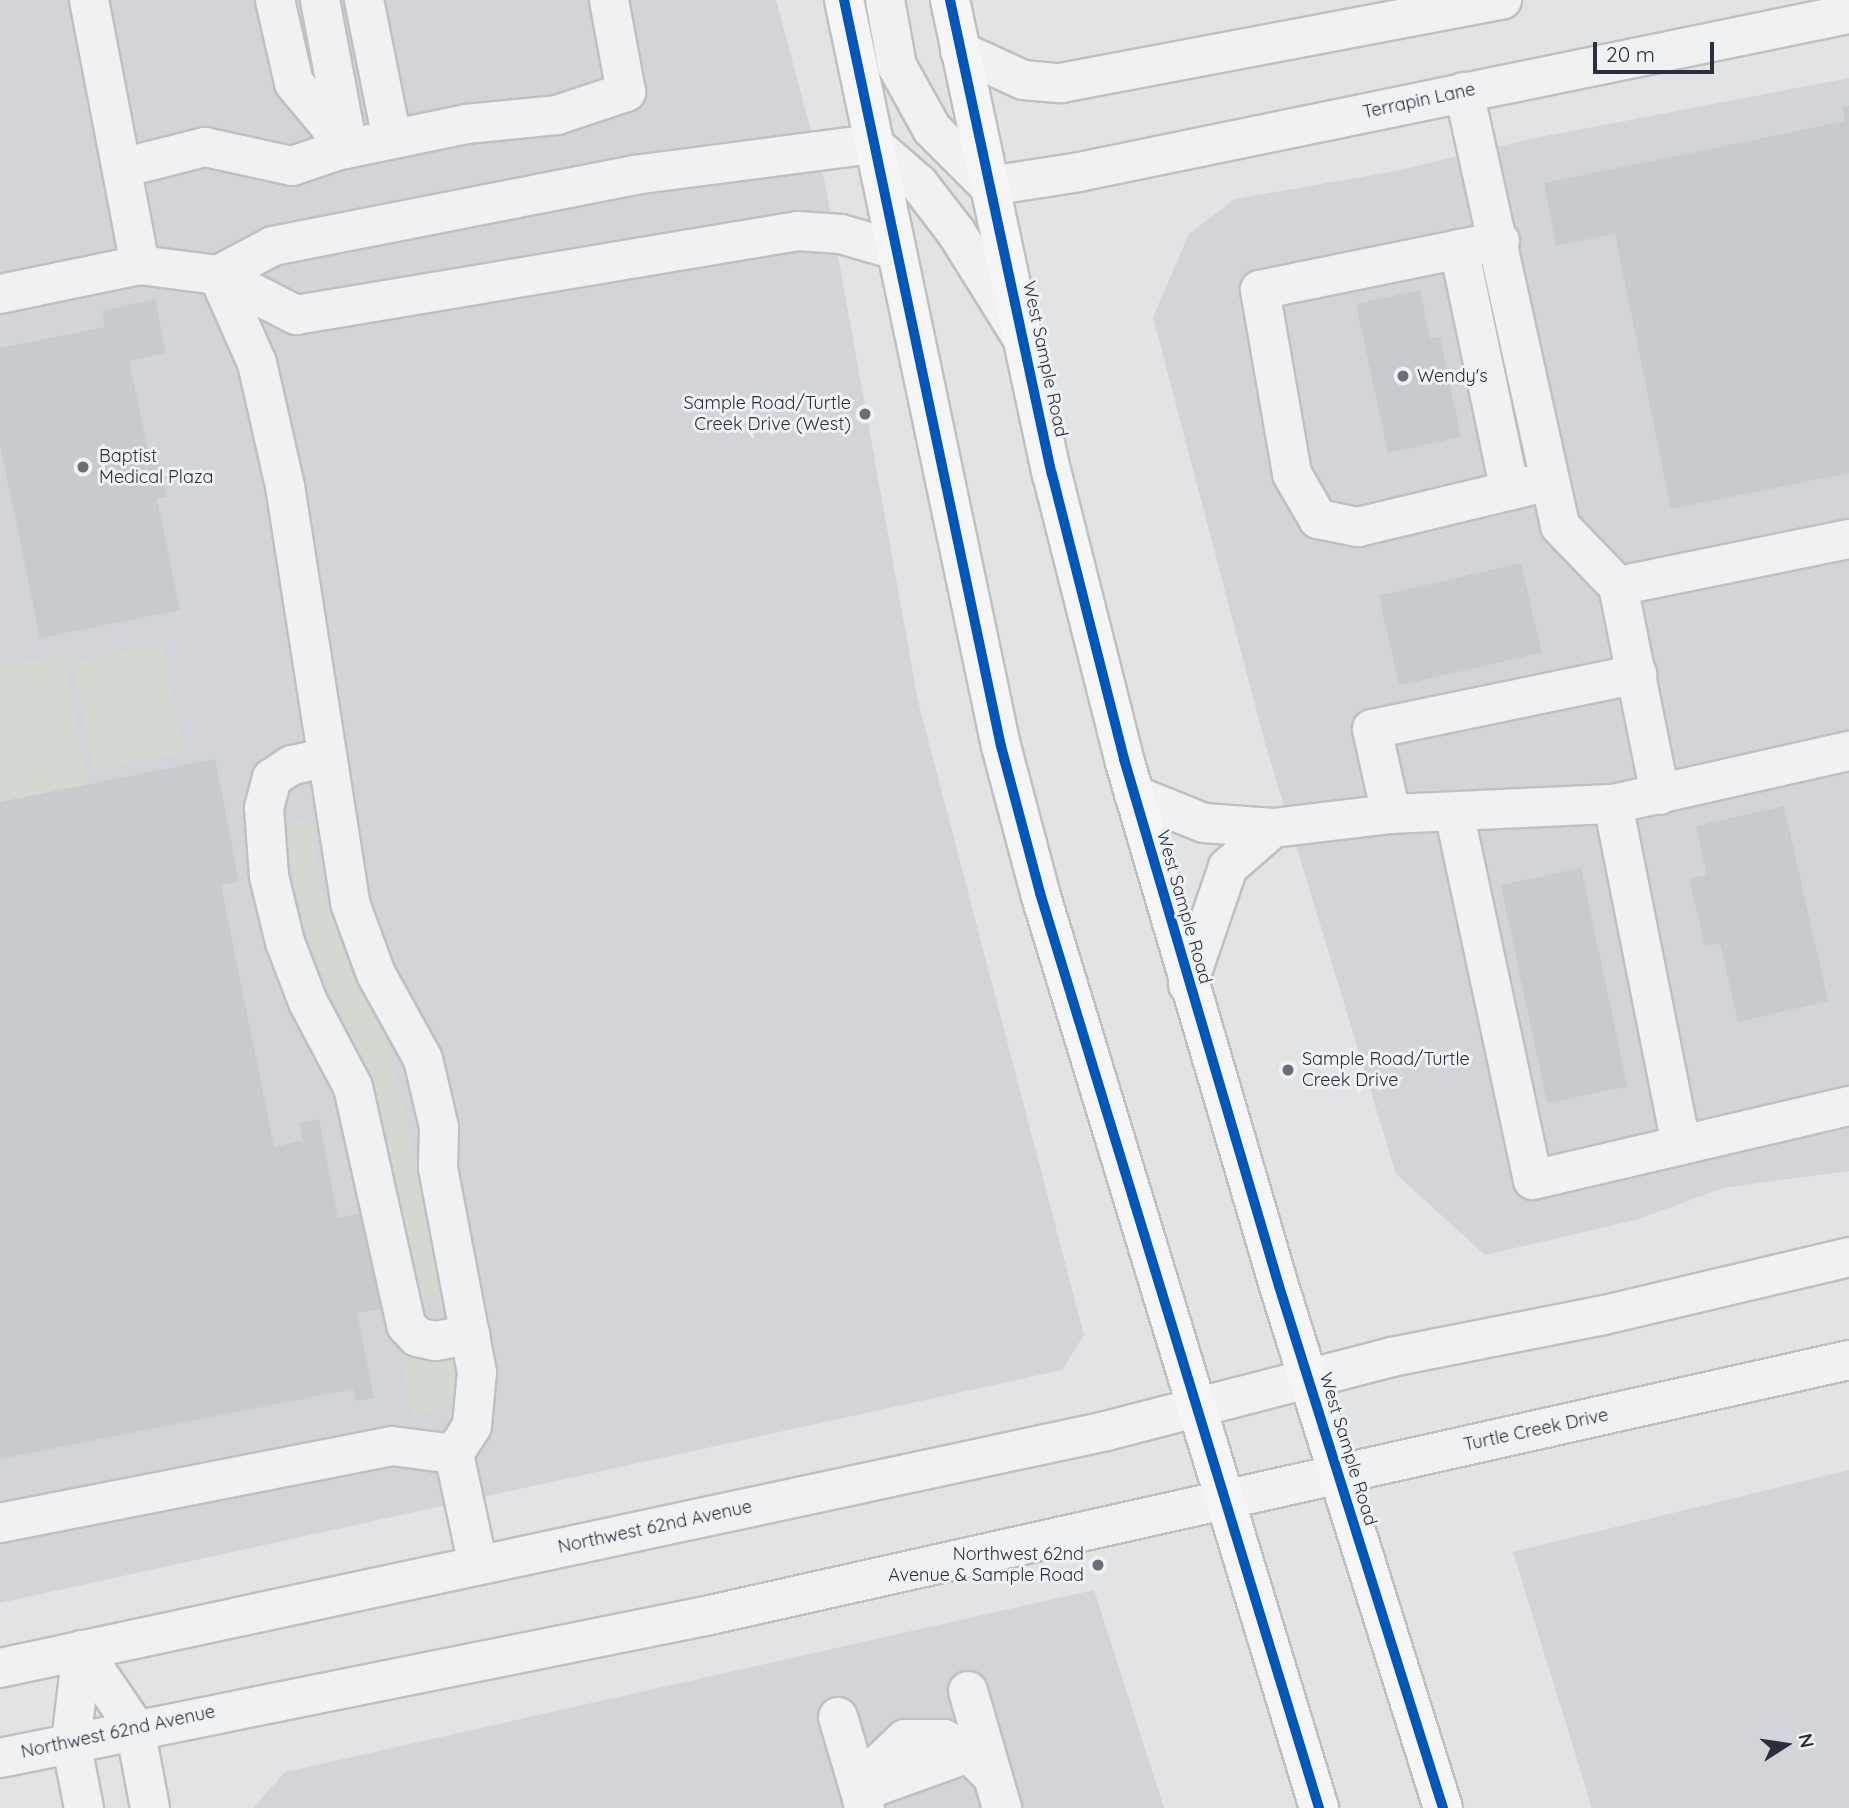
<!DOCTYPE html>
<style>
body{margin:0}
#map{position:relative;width:1849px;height:1808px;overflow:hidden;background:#e1e3e5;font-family:Quicksand,sans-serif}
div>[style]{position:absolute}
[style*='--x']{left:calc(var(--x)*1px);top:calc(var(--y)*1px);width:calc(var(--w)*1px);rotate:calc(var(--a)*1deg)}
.built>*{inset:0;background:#d2d4d9}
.green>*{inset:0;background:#d1d9d1;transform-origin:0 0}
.building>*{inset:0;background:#c8cbcd;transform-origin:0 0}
.roads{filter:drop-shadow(2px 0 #bec0c2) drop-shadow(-2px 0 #bec0c2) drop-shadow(0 2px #bec0c2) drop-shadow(0 -2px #bec0c2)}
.minor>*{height:38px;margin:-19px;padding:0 19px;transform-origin:19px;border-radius:19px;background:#f0f1f3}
.major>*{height:38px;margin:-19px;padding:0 19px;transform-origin:19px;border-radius:19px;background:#f5f5f6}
.cycleway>*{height:10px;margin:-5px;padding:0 5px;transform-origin:5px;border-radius:5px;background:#0057b8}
.dots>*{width:19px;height:19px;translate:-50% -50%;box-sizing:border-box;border:4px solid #eff1f5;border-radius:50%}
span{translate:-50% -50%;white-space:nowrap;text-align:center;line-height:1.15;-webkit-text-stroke:6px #eff1f5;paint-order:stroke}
.street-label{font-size:18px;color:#2a2f3d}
.poi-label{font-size:18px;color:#2a2f3d}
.left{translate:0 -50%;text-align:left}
.right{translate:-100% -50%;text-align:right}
.north{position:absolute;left:1751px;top:1710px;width:70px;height:70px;-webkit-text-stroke:5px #eff1f5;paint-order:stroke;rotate:78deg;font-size:19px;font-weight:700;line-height:28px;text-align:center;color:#2a2f3d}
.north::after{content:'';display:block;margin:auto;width:24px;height:32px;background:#2a2f3d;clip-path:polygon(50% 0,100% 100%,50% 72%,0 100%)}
.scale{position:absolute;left:1593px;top:42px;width:121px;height:32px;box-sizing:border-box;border:4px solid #2a2f3d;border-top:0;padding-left:9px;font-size:21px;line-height:24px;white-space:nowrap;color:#2a2f3d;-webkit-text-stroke:5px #eff1f5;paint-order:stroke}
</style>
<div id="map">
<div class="built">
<i style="clip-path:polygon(0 0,776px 0,825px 183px,918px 701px,1084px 1335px,1062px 1370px,0 1603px)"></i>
<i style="clip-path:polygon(1849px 78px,1849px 1171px,1723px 1188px,1639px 1219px,1485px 1255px,1396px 1174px,1265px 743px,1153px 317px,1189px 234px,1235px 199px,1396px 171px,1530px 139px)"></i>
<i style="clip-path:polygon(1849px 1470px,1849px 1808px,1592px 1808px,1513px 1552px)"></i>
<i style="clip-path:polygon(1094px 1590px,1164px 1808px,253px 1808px,285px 1772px)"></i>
</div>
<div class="green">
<i style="left:163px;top:644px;width:111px;height:92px;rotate:79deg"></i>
<i style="clip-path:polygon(63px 654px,88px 784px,0 802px,0 665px)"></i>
<i style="clip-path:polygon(299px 818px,315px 827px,319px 885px,381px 1019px,404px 1106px,440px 1285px,439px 1292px,429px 1299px,418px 1292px,380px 1106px,307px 938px,289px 854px,290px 823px)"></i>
<i style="clip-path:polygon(426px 1349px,449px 1357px,458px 1380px,454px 1393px,437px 1409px,412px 1417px,399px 1353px)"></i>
</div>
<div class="building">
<i style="clip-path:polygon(1849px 106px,1849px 473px,1671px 509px,1615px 234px,1556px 246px,1544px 183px,1845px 121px,1842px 107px)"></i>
<i style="clip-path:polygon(1420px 290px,1430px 339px,1440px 337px,1461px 437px,1388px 453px,1356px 304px)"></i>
<i style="clip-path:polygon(155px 299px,166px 353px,129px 361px,149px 456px,158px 454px,167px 497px,157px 499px,180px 610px,40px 638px,0 444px,0 348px,105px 327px,102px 311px)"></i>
<i style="left:1521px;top:563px;width:92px;height:146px;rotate:77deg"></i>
<i style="clip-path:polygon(215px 759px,239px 881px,221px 885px,274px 1147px,303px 1140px,299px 1123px,319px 1119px,338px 1218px,369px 1212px,389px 1307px,357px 1313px,374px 1398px,356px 1401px,353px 1389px,0 1459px,0 802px)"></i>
<i style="clip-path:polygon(1784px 806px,1828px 1001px,1738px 1022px,1720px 943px,1705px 946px,1689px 879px,1707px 875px,1696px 826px)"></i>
<i style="left:1581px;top:868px;width:223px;height:82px;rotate:78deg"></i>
</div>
<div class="roads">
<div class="minor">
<i style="--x:89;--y:0;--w:270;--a:79.1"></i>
<i style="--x:275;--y:0;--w:85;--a:77.1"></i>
<i style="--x:294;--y:83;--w:85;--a:50.3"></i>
<i style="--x:320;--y:0;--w:151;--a:79.3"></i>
<i style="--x:364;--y:0;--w:142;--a:78.6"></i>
<i style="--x:885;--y:0;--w:67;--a:79.7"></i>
<i style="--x:897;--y:66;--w:72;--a:60.9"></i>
<i style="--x:932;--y:129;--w:81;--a:45"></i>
<i style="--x:989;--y:186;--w:91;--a:-8.8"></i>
<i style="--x:1079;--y:172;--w:786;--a:-11.6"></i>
<i style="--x:960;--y:51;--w:69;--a:24.7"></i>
<i style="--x:1023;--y:80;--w:38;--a:5"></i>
<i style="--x:1061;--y:83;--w:449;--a:-10.7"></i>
<i style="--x:1464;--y:92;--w:444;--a:77.5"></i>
<i style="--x:1560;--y:526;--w:83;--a:46"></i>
<i style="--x:1618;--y:586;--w:236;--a:-11.5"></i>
<i style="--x:122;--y:168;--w:86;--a:-14.2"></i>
<i style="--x:205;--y:147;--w:89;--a:12.3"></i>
<i style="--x:292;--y:166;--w:46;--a:-18.8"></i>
<i style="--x:336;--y:151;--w:133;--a:-11.7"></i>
<i style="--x:466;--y:124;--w:91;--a:-5.6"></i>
<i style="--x:557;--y:115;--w:73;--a:-18.4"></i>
<i style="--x:626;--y:92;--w:94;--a:-100.5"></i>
<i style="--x:1500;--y:241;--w:245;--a:168.5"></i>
<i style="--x:1260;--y:290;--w:187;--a:80.1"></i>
<i style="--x:1292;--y:474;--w:52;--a:60"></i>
<i style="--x:1318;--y:519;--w:41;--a:11.3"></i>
<i style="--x:1358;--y:527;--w:196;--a:-13.5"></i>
<i style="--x:1459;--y:249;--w:247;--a:78.1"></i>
<i style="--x:218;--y:275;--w:96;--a:66.1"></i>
<i style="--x:257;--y:363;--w:126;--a:77.2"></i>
<i style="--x:285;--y:486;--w:422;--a:81.1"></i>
<i style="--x:350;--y:903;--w:76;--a:69.9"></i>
<i style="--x:376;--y:974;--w:97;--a:61.1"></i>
<i style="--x:423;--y:1059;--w:70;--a:76.8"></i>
<i style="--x:439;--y:1127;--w:41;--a:91.4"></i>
<i style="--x:438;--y:1168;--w:208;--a:79.2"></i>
<i style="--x:477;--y:1372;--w:54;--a:95.3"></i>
<i style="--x:472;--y:1426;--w:33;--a:123"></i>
<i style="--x:454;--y:1454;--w:114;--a:77.8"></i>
<i style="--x:218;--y:275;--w:62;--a:-27.8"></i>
<i style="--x:273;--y:246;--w:368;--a:-11.1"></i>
<i style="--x:634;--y:175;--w:241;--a:-7.4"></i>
<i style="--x:873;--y:144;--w:61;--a:41"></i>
<i style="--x:919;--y:184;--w:61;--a:52.4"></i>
<i style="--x:956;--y:232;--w:123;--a:58"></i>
<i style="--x:0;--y:294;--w:143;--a:-11.7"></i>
<i style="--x:140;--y:265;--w:79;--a:7.3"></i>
<i style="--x:218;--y:275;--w:88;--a:27.1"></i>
<i style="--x:296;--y:315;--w:509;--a:-9.5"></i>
<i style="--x:798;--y:231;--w:43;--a:4"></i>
<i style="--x:841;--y:234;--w:56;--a:16.5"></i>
<i style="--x:1618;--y:586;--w:213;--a:78.6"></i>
<i style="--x:325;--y:758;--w:34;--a:168"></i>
<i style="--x:292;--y:765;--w:24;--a:147"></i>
<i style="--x:272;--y:778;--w:31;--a:105"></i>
<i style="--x:264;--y:808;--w:68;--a:85.8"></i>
<i style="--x:269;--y:876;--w:68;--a:76.4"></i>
<i style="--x:285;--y:942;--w:64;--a:69"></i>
<i style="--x:308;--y:1002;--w:96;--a:62.1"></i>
<i style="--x:353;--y:1087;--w:244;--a:77.4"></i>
<i style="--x:406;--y:1325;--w:16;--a:47"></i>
<i style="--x:417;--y:1337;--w:18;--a:13"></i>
<i style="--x:435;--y:1341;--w:36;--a:-10"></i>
<i style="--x:1134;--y:795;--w:75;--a:21.8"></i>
<i style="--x:1204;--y:823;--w:69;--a:4.1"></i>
<i style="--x:1273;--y:828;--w:60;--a:139.1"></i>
<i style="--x:1228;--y:867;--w:124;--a:108.9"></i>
<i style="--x:1613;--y:804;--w:348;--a:78.7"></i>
<i style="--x:1454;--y:812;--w:376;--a:77.9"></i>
<i style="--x:1533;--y:1180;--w:325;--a:-13.2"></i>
<i style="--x:1391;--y:814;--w:87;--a:-102.6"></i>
<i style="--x:1372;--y:729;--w:271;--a:-11.7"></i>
<i style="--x:1273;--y:828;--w:119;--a:-6.8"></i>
<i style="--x:1391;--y:814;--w:222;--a:-2.6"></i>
<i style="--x:1613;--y:804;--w:242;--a:-12.7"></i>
<i style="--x:0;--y:1523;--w:399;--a:-11.1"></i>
<i style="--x:392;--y:1446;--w:63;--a:7.4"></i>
<i style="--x:82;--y:1650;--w:94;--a:55.8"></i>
<i style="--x:135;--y:1728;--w:81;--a:79.4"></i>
<i style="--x:82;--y:1650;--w:93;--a:96.8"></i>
<i style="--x:71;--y:1742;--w:67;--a:78.9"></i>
<i style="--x:0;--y:1668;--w:1131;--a:-12.09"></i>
<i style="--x:1106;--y:1431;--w:295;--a:-14.5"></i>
<i style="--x:1392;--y:1357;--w:212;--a:-11.2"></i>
<i style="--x:1600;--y:1316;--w:256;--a:-13.3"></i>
<i style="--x:968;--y:1691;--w:122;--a:73.8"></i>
<i style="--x:838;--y:1717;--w:95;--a:73.5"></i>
<i style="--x:0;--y:1758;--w:724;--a:-11.39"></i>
<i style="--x:710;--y:1615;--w:1167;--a:-12.62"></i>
<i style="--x:871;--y:1788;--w:104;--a:-19.7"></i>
<i style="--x:862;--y:1800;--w:42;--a:-63.4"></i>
<i style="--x:881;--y:1762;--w:33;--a:-44"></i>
<i style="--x:905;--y:1739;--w:39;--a:0"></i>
<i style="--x:944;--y:1739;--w:29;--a:29"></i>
<i style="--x:969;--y:1753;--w:34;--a:45"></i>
</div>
<div class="major">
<i style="--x:844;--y:0;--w:762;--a:78.12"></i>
<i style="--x:1001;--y:746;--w:152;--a:75.1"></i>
<i style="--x:1040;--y:893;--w:957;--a:73.04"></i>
<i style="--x:950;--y:0;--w:485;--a:77.9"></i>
<i style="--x:1052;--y:474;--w:294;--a:75.8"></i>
<i style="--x:1124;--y:759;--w:549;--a:73.61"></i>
<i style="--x:1279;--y:1286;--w:547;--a:72.56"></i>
</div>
</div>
<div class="cycleway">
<i style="--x:844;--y:0;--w:762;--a:78.12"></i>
<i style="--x:1001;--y:746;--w:152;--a:75.1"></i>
<i style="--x:1040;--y:893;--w:957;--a:73.04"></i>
<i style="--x:950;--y:0;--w:485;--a:77.9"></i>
<i style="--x:1052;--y:474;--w:294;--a:75.8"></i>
<i style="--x:1124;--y:759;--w:549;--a:73.61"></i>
<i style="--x:1279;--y:1286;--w:547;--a:72.56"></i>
</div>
<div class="dots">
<i style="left:1403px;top:376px;background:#6a6e78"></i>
<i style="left:865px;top:414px;background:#6a6e78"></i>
<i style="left:83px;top:467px;background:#6a6e78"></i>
<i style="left:1288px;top:1070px;background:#6a6e78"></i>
<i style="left:1098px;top:1565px;background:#6a6e78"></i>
</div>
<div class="street-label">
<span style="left:1419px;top:101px;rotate:-12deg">Terrapin Lane</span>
<span style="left:1045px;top:359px;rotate:78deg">West Sample Road</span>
<span style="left:1184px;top:907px;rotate:74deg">West Sample Road</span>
<span style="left:1536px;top:1430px;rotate:-12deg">Turtle Creek Drive</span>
<span style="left:1348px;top:1449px;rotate:73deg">West Sample Road</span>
<span style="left:655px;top:1527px;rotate:-12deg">Northwest 62nd Avenue</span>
<span style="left:118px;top:1732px;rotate:-12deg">Northwest 62nd Avenue</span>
</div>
<div class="poi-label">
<span class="left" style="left:1417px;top:376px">Wendy's</span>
<span class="right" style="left:851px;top:414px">Sample Road/Turtle<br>Creek Drive (West)</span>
<span class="left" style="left:99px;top:467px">Baptist<br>Medical Plaza</span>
<span class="left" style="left:1302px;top:1070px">Sample Road/Turtle<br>Creek Drive</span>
<span class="right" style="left:1084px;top:1565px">Northwest 62nd<br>Avenue &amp; Sample Road</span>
</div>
<div class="north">N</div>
<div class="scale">20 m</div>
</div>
